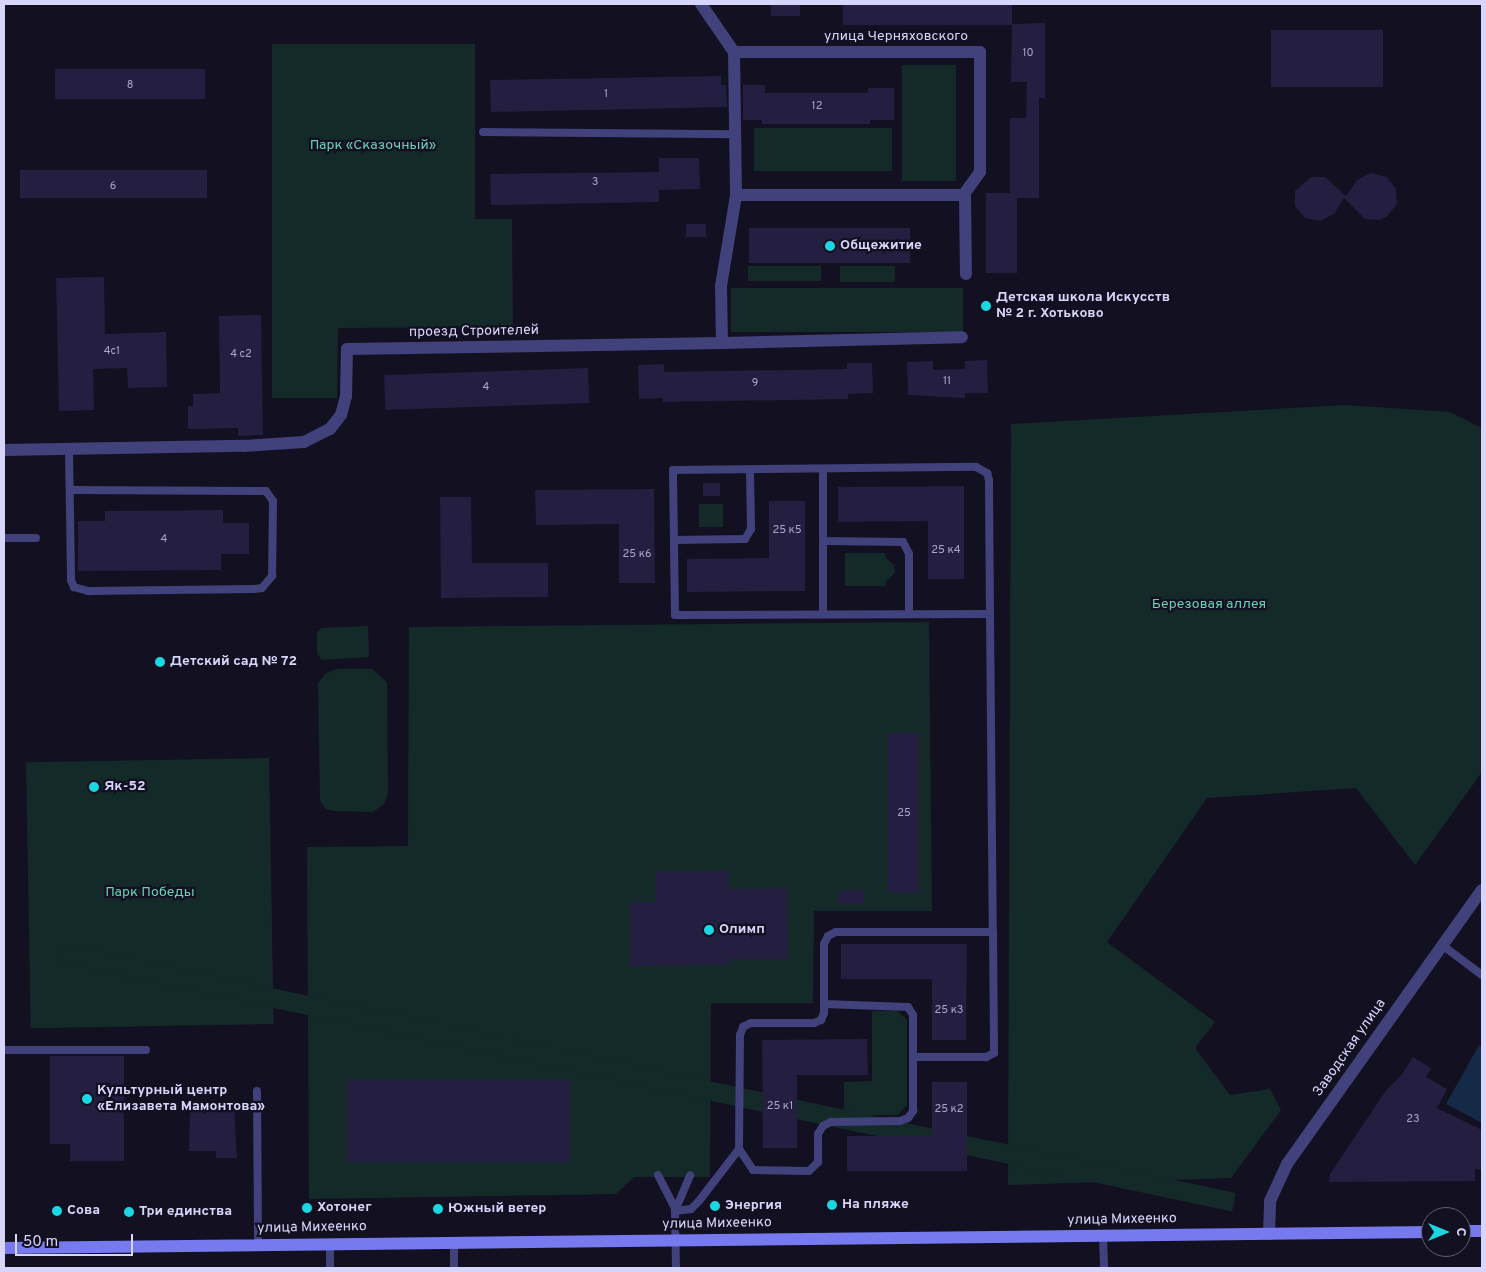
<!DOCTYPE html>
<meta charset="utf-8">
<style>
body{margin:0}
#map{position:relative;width:1486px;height:1272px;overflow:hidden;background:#121021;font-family:Overpass,sans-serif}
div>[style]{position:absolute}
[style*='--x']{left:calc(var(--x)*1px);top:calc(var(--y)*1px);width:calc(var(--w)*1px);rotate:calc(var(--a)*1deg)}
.green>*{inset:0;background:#142a29;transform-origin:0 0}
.water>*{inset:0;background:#152a46}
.building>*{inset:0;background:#241e40;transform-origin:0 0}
.lane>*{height:8px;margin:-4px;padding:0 4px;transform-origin:4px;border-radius:4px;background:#41417b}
.street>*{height:12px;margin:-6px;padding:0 6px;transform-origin:6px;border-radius:6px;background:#41417b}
.secondary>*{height:12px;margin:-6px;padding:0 6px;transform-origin:6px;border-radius:6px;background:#777aef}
.dots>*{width:14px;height:14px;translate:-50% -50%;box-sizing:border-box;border:2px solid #121021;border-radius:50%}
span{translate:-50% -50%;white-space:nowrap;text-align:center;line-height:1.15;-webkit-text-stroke:4.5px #121021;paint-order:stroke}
.number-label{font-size:11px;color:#aba7cc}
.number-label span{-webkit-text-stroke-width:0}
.street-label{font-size:14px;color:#d8d5fa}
.park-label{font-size:14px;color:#6ad2b3}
.poi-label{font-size:14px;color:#d8d5fa;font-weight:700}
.left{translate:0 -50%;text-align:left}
.frame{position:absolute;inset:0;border:5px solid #d8d5fa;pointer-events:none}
.north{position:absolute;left:1421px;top:1207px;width:50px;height:50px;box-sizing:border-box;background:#121021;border:1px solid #615f78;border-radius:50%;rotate:90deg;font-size:14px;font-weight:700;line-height:20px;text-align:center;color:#d8d5fa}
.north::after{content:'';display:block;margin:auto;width:18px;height:22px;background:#1ad7e1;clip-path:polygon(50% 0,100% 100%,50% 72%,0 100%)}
.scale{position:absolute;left:15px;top:1234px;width:118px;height:22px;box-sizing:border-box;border:2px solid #d8d5fa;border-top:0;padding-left:6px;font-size:15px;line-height:18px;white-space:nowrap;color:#d8d5fa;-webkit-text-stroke:4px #121021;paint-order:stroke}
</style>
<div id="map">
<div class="green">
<i style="clip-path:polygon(272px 44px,475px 44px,475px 219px,512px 219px,513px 327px,338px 328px,337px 398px,272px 398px)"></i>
<i style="left:902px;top:65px;width:54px;height:116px"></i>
<i style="left:892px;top:128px;width:43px;height:138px;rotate:90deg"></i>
<i style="left:821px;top:266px;width:15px;height:73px;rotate:90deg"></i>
<i style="left:840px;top:266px;width:55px;height:16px"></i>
<i style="left:963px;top:288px;width:44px;height:232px;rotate:90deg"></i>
<i style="clip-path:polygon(1345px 405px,1450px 412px,1482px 428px,1482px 772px,1415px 865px,1356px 788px,1207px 798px,1107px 942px,1215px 1022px,1195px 1048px,1230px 1095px,1270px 1089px,1281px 1110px,1231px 1178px,1008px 1185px,1011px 424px)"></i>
<i style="left:699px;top:504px;width:24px;height:23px"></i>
<i style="clip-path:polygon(845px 553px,885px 553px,886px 558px,894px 565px,895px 573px,886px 581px,886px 586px,845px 586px)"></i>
<i style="clip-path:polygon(929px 622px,932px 911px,814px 911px,813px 1003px,711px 1003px,710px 1177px,634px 1177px,616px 1194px,309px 1199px,307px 847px,408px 846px,409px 627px)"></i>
<i style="clip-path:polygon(368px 626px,369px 657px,322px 660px,317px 654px,317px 632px,322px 628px)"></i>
<i style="clip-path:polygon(337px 669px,372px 669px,387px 682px,388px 794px,384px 804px,373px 812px,334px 811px,326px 809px,320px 801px,318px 683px,326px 673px)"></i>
<i style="left:269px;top:758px;width:266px;height:243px;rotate:89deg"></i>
<i style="clip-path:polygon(872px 1011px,898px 1011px,907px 1020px,907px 1105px,898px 1115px,844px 1115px,844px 1082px,872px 1081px)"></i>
<i style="left:1236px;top:1193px;width:19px;height:1198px;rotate:102deg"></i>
</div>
<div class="water">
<i style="clip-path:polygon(1479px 1045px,1482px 1047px,1482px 1123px,1446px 1104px)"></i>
</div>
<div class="building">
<i style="left:771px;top:4px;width:29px;height:12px"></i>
<i style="left:843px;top:4px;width:169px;height:21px"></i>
<i style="clip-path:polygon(1045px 23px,1045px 98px,1039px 98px,1039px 198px,1017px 198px,1017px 273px,986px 273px,986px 193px,1010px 193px,1010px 118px,1026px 118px,1027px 82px,1011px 82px,1012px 24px)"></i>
<i style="left:1271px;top:30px;width:112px;height:57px"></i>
<i style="left:205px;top:69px;width:30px;height:150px;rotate:90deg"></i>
<i style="clip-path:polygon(721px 76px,721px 85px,726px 85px,727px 107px,491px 112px,490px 80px)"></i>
<i style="clip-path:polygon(743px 85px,765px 85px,765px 93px,868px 93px,868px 88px,894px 88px,894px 120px,870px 120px,870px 124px,762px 124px,762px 120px,743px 120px)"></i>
<i style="clip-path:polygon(659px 158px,699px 158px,700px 189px,659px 190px,659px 202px,491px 205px,490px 174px,659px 172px)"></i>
<i style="left:207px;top:170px;width:28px;height:187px;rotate:90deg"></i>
<i style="clip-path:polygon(1371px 173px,1387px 177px,1396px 189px,1397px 204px,1387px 216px,1380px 220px,1365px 219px,1344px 198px,1334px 214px,1320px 221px,1305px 218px,1295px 206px,1295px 191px,1311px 177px,1325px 177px,1346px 196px,1357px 180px)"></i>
<i style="left:706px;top:224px;width:13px;height:20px;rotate:90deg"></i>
<i style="left:910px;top:228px;width:35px;height:161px;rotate:90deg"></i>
<i style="clip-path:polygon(104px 277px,105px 334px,166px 332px,167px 387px,128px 388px,127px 368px,93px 369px,94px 410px,59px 411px,56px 278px)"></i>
<i style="clip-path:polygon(261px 315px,263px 435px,238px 436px,238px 428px,188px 429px,188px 406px,193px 406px,193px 394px,220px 393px,219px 316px)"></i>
<i style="clip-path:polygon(987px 360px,988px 393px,965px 393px,965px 398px,908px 395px,907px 362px,933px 361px,933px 370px,965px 369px,965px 361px)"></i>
<i style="clip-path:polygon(847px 363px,872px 363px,873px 393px,848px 394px,848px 399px,663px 402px,663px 398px,639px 399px,638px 365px,664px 364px,664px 372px,847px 369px)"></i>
<i style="left:588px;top:368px;width:35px;height:204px;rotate:88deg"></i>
<i style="left:703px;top:483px;width:17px;height:13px"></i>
<i style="clip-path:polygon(964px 486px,964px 579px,928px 579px,928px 521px,838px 522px,838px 487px)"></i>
<i style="clip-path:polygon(654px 489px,655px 583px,619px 583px,619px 524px,536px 525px,535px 490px)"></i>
<i style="clip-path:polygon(440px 497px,471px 497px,472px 563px,548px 563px,548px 597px,441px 598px)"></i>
<i style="clip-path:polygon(769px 501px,805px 501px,805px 591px,687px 592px,687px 559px,769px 558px)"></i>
<i style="clip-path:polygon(223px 510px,223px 523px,249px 523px,249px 554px,221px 554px,221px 570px,78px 571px,78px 521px,105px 521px,105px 511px)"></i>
<i style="left:888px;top:733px;width:31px;height:160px"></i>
<i style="clip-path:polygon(656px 871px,729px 871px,729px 889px,787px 888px,788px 959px,729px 959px,729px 965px,630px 966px,630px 902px,656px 902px)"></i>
<i style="left:839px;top:890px;width:25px;height:14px"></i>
<i style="clip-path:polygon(841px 944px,967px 944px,966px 1040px,932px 1040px,932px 979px,841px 979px)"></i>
<i style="clip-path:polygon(867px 1039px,868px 1075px,797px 1075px,797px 1148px,763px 1148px,762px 1040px)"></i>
<i style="clip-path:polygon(50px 1056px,124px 1056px,124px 1161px,70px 1161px,70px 1144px,50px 1144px)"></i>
<i style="clip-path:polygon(1413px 1057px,1431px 1068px,1426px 1077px,1447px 1089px,1437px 1108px,1482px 1130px,1482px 1170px,1475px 1169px,1475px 1181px,1329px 1182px,1330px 1174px,1387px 1089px,1400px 1077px)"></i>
<i style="left:570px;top:1080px;width:82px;height:223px;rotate:90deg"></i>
<i style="clip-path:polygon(932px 1082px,967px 1082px,967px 1171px,847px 1171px,847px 1136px,932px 1136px)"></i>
<i style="clip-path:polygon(190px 1107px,234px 1107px,237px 1158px,216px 1158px,216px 1151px,189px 1151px)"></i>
</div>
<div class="lane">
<i style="--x:483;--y:132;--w:252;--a:0.5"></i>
<i style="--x:69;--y:449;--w:131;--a:89.1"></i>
<i style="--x:71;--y:580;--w:8;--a:67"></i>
<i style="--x:74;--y:587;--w:15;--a:16"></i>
<i style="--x:88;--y:591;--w:166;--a:-0.7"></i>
<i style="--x:254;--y:589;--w:8;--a:-7"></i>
<i style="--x:262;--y:588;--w:16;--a:-50"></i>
<i style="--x:272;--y:576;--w:75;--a:-89.2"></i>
<i style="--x:273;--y:501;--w:12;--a:-125"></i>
<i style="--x:266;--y:491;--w:196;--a:-179.7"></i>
<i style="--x:823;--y:469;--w:145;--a:90"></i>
<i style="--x:4;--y:538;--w:32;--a:0"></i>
<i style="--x:674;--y:540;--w:71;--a:-0.8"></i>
<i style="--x:745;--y:539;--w:12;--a:-59"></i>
<i style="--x:751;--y:529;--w:59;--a:-91"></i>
<i style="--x:823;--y:541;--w:80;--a:0.7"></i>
<i style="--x:903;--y:542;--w:13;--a:63"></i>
<i style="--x:909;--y:554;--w:60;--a:90"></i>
<i style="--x:990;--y:614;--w:315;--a:179.8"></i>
<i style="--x:675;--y:615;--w:145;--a:-90.8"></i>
<i style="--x:673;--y:470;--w:303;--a:-0.6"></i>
<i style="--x:976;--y:467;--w:13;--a:29"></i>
<i style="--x:987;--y:473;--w:7;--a:74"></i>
<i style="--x:989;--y:480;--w:134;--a:89.6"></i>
<i style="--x:990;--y:614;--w:318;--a:89.5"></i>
<i style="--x:1442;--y:945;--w:50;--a:36.9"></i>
<i style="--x:4;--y:1050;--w:142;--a:0"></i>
<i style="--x:257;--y:1091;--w:153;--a:89.6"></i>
<i style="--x:739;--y:1149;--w:25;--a:56"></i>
<i style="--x:753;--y:1170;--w:56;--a:1"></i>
<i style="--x:809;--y:1171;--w:13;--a:-45"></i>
<i style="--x:818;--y:1162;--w:28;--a:-90"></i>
<i style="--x:818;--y:1134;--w:9;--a:-58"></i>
<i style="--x:823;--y:1126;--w:9;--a:-27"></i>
<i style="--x:831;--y:1122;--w:69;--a:-0.8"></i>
<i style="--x:900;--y:1121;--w:9;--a:-21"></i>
<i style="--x:908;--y:1118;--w:9;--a:-54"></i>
<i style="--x:913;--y:1111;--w:96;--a:-90"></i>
<i style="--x:913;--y:1015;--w:9;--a:-122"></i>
<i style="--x:908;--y:1007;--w:84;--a:-178"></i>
<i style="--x:658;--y:1175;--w:38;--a:63"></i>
<i style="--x:675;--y:1211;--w:16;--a:-7"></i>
<i style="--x:691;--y:1209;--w:11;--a:-45"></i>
<i style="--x:699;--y:1201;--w:66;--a:-52.4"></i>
<i style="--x:739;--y:1149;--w:114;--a:-89.5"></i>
<i style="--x:740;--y:1035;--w:9;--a:-69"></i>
<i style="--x:743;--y:1027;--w:9;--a:-27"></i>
<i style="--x:751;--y:1023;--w:63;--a:0"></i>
<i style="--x:814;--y:1023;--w:8;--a:-23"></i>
<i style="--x:821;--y:1020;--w:8;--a:-67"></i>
<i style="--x:824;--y:1013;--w:69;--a:-90"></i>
<i style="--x:824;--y:944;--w:9;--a:-63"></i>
<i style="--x:828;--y:936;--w:9;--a:-27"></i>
<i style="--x:836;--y:932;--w:157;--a:0"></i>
<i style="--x:993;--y:932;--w:121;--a:89.5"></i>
<i style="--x:994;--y:1053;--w:9;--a:153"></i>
<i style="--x:986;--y:1057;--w:73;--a:180"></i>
<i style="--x:1103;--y:1236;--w:32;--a:88"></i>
<i style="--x:454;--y:1242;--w:26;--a:90"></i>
<i style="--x:330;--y:1268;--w:25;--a:-90"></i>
<i style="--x:676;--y:1268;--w:57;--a:-91"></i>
<i style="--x:675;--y:1211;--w:39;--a:-67"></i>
</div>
<div class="street">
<i style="--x:701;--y:4;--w:58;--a:55.5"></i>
<i style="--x:734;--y:52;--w:246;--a:0"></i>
<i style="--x:980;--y:52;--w:120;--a:90"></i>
<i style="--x:980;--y:172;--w:29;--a:126"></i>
<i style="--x:963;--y:195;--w:227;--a:180"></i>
<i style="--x:963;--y:195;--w:2;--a:27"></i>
<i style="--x:965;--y:196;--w:78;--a:89.3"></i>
<i style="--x:722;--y:343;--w:240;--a:-1.4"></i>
<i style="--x:4;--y:450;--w:240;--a:-1"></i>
<i style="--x:244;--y:446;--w:60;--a:-3.8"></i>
<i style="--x:304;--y:442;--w:29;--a:-27"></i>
<i style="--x:330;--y:429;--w:18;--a:-52"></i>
<i style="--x:341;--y:415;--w:20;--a:-75"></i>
<i style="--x:346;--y:396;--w:47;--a:-88.8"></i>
<i style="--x:347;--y:349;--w:375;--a:-0.9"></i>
<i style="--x:722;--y:343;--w:57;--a:-91"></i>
<i style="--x:721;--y:286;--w:92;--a:-80.6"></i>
<i style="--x:736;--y:195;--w:143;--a:-90.8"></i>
<i style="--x:1269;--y:1234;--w:33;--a:-88"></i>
<i style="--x:1270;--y:1201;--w:41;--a:-65.3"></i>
<i style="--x:1287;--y:1164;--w:336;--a:-54.6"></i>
</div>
<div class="secondary">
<i style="--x:1461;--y:1231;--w:21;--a:0"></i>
<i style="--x:4;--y:1248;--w:1427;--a:-0.64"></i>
</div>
<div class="dots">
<i style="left:830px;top:246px;background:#1ad7e1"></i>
<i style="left:986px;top:306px;background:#1ad7e1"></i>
<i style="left:160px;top:662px;background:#1ad7e1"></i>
<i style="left:94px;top:787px;background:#1ad7e1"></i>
<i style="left:709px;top:930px;background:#1ad7e1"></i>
<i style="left:87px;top:1099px;background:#1ad7e1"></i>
<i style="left:832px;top:1205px;background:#1ad7e1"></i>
<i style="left:715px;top:1206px;background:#1ad7e1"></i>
<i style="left:307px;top:1208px;background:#1ad7e1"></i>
<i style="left:438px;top:1209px;background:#1ad7e1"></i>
<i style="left:57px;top:1211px;background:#1ad7e1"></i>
<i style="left:129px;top:1212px;background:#1ad7e1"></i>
</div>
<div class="number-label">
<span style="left:1028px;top:53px">10</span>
<span style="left:130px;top:85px">8</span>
<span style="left:606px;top:94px">1</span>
<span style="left:817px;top:106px">12</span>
<span style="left:595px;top:182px">3</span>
<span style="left:113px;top:186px">6</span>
<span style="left:112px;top:351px">4с1</span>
<span style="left:241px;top:354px">4 с2</span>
<span style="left:947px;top:381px">11</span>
<span style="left:755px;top:383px">9</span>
<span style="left:486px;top:387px">4</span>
<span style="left:787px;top:530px">25 к5</span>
<span style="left:164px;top:539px">4</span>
<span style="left:946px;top:550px">25 к4</span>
<span style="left:637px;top:554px">25 к6</span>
<span style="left:904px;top:813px">25</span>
<span style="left:949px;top:1010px">25 к3</span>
<span style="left:780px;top:1106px">25 к1</span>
<span style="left:949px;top:1109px">25 к2</span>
<span style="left:1413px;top:1119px">23</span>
</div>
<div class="street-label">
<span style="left:896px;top:37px">улица Черняховского</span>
<span style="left:474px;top:332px;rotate:-1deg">проезд Строителей</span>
<span style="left:1350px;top:1048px;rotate:-55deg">Заводская улица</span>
<span style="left:1122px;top:1220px;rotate:-1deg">улица Михеенко</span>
<span style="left:717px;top:1224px;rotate:-1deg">улица Михеенко</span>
<span style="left:312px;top:1228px;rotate:-1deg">улица Михеенко</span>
</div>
<div class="park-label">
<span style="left:373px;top:146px">Парк «Сказочный»</span>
<span style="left:1209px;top:605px">Березовая аллея</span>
<span style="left:150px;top:893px">Парк Победы</span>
</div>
<div class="poi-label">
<span class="left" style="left:840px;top:246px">Общежитие</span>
<span class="left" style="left:996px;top:306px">Детская школа Искусств<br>№ 2 г. Хотьково</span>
<span class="left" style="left:170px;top:662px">Детский сад № 72</span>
<span class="left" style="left:104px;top:787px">Як-52</span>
<span class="left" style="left:719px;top:930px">Олимп</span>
<span class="left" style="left:97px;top:1099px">Культурный центр<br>«Елизавета Мамонтова»</span>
<span class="left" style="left:842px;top:1205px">На пляже</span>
<span class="left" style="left:725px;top:1206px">Энергия</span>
<span class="left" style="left:317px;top:1208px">Хотонег</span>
<span class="left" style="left:448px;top:1209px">Южный ветер</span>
<span class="left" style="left:67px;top:1211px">Сова</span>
<span class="left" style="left:139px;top:1212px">Три единства</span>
</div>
<div class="frame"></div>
<div class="north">С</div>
<div class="scale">50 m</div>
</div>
